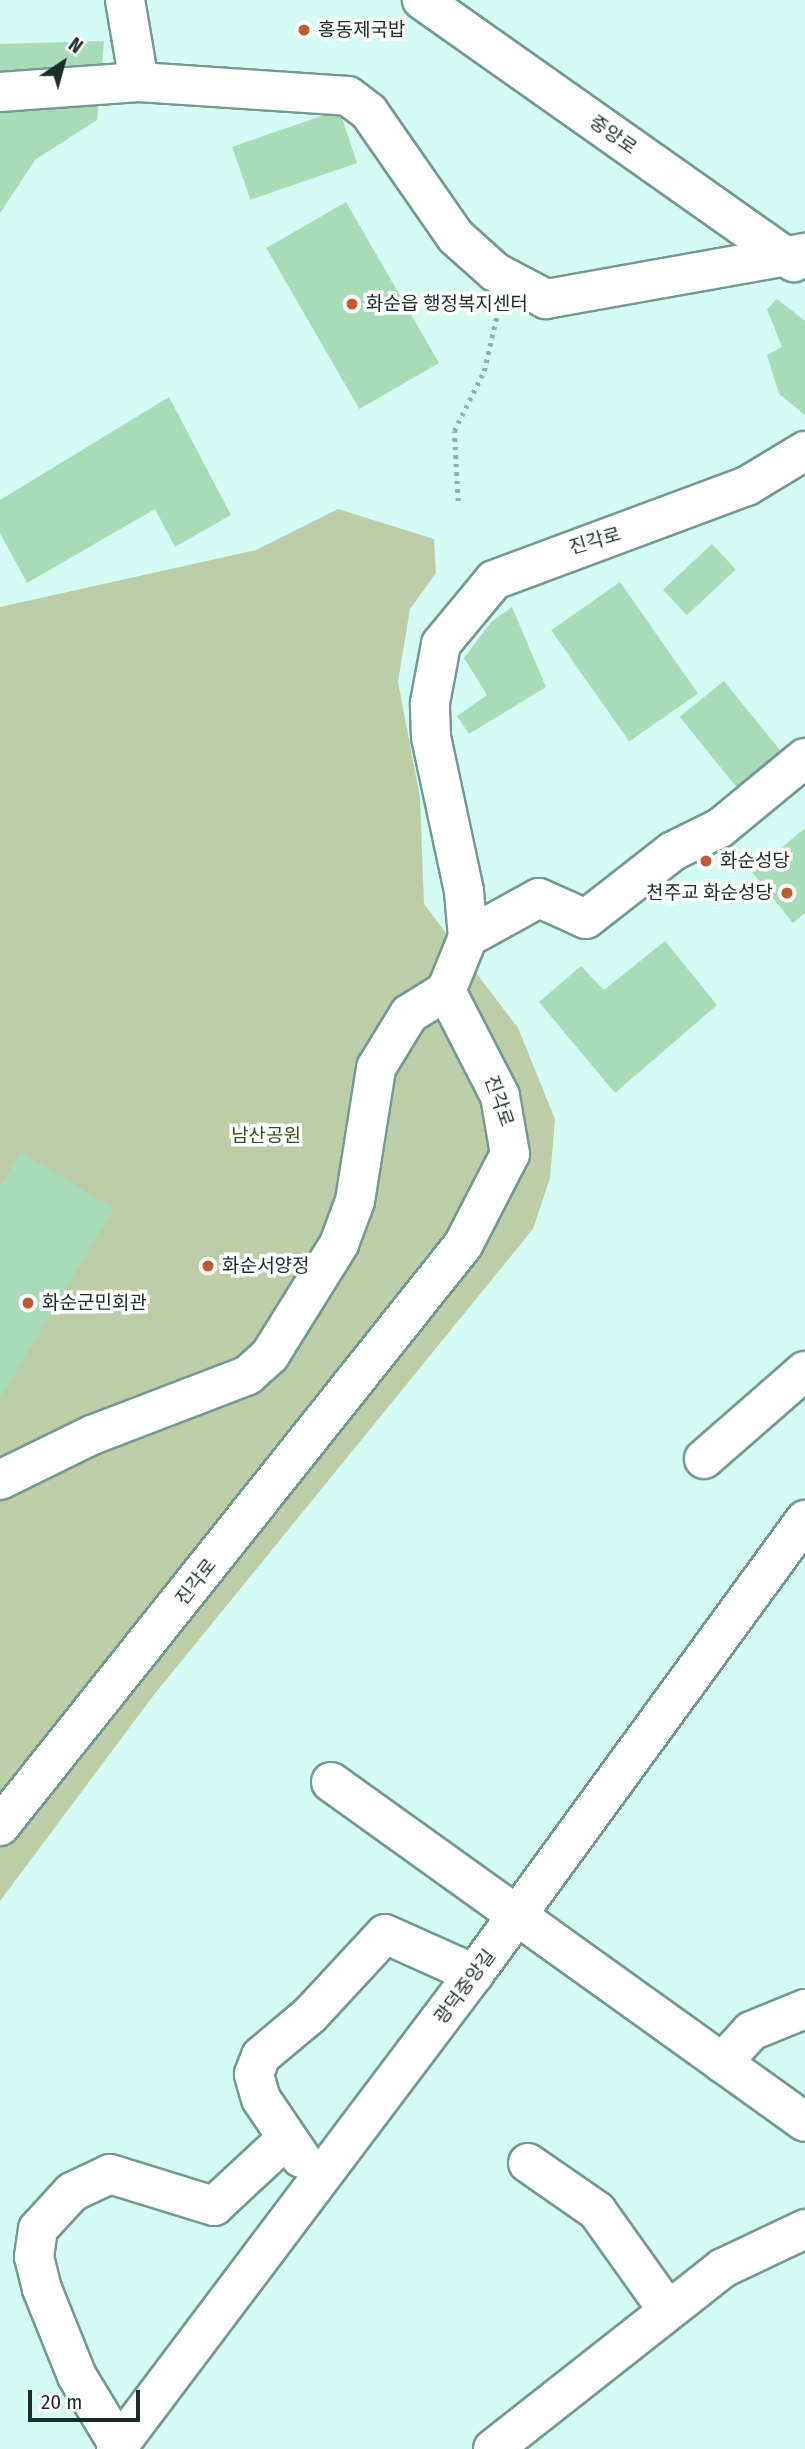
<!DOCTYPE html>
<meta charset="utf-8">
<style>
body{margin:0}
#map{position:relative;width:805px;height:2449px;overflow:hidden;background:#d4fcf4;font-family:"Fira Sans Condensed","Noto Sans KR",sans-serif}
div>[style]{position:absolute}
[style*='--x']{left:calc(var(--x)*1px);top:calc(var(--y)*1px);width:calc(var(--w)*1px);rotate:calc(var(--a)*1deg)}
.green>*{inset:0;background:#bdcda8}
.building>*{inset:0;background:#a8dcb8;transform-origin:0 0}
.path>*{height:4.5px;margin-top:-2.25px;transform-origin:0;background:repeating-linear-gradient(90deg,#90b0a9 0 3.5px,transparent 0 8.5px)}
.roads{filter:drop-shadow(2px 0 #739992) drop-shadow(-2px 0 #739992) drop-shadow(0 2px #739992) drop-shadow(0 -2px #739992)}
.minor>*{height:38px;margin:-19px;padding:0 19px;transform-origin:19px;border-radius:19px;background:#fff}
.dots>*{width:19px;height:19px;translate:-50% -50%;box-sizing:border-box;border:4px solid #fff;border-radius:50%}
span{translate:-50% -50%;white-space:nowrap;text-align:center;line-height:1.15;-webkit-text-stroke:7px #fff;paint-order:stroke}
.poi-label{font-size:19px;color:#1c2c29}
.left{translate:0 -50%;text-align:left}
.right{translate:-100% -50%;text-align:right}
.street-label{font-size:19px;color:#1c2c29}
.park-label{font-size:19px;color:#384b14}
.north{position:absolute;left:28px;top:28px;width:70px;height:70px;-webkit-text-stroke:5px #fff;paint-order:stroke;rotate:36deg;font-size:19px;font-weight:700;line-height:28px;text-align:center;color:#1c2c29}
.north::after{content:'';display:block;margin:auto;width:24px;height:32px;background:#1c2c29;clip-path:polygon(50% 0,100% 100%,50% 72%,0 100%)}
.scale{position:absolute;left:28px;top:2390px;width:112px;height:32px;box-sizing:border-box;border:4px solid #1c2c29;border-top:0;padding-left:9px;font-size:21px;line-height:24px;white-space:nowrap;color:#1c2c29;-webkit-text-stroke:5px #fff;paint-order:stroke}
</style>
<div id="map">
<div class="green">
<i style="clip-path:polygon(338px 509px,434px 539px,436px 573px,410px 609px,398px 682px,420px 797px,424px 904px,518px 1028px,555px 1119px,550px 1178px,533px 1229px,153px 1696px,0 1901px,0 607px,256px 550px)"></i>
</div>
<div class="building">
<i style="clip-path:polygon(104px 41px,97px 120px,35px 160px,0 213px,0 44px)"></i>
<i style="left:339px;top:110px;width:56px;height:113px;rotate:71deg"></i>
<i style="left:346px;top:202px;width:186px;height:92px;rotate:60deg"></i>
<i style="clip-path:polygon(777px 299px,805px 321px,805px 415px,779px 394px,767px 355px,782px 347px,767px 309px)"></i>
<i style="clip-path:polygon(169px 397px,231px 515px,175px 547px,155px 509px,27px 583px,0 533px,0 500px)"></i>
<i style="left:712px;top:544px;width:35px;height:67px;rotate:47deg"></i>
<i style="left:620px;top:582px;width:136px;height:84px;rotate:55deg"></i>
<i style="clip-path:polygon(512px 607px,546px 687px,469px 734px,457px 716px,487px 695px,464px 658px,491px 622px)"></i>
<i style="left:724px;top:681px;width:96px;height:57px;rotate:51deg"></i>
<i style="clip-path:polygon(805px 828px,805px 913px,793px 923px,752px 872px)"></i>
<i style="clip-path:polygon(665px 941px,717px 1005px,615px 1093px,539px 1002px,581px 966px,604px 990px)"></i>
<i style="clip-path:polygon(21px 1152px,114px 1208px,0 1398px,0 1187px)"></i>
</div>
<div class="path">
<i style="--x:458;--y:501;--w:70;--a:-93.3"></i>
<i style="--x:454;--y:431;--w:67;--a:-63.4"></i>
<i style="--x:484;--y:371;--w:57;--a:-76.9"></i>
</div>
<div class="roads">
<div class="minor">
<i style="--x:125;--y:0;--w:83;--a:80.3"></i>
<i style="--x:422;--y:0;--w:455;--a:35.2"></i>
<i style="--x:0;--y:92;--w:139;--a:-4.1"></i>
<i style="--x:139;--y:82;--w:209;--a:3.8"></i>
<i style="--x:348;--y:96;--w:26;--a:37"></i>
<i style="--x:369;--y:112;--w:152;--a:55.2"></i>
<i style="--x:456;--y:237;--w:52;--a:41.9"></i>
<i style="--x:495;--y:272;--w:58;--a:27.9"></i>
<i style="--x:546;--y:299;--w:263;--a:-10.1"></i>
<i style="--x:468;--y:937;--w:81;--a:-28.8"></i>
<i style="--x:539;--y:898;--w:51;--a:24.1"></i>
<i style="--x:586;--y:919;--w:110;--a:-38"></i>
<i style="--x:673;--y:851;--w:52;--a:-26.1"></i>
<i style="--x:720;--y:828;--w:110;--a:-39.5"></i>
<i style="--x:704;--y:1459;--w:134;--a:-41.1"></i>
<i style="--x:0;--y:1480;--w:102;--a:-26.1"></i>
<i style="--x:92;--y:1435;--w:167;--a:-21"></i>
<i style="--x:248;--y:1375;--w:30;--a:-42"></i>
<i style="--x:270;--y:1355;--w:131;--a:-58.1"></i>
<i style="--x:339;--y:1244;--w:46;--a:-69.6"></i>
<i style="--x:355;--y:1201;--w:135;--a:-81"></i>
<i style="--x:376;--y:1068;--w:63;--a:-58.6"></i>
<i style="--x:409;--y:1014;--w:44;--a:-31.9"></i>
<i style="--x:331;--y:1782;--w:583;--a:35.65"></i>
<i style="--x:0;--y:1826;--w:743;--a:-51.45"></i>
<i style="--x:463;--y:1245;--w:102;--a:-62.7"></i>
<i style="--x:510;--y:1154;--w:59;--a:-99.8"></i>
<i style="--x:500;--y:1096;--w:118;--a:-117.2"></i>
<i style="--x:446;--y:991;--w:58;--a:-67.8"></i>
<i style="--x:468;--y:937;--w:46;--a:-95"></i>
<i style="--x:464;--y:891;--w:157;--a:-102.1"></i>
<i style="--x:431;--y:737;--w:34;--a:-92"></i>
<i style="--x:430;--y:703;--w:60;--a:-79.4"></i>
<i style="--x:441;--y:644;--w:83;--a:-50.4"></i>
<i style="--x:494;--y:580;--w:270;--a:-20.4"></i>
<i style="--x:747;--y:486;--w:68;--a:-31.1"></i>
<i style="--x:722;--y:2063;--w:43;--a:-47.8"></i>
<i style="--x:751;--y:2031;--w:58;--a:-22.2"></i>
<i style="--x:301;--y:2158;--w:71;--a:-124.1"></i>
<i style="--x:261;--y:2099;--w:26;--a:-106"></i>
<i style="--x:254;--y:2074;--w:19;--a:-69"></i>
<i style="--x:261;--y:2056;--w:64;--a:-39.9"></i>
<i style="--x:310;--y:2015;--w:110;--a:-47.2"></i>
<i style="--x:385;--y:1934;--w:98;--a:24.2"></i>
<i style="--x:528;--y:2163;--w:84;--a:34.8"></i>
<i style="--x:597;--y:2211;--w:120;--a:54.5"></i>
<i style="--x:116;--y:2449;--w:595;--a:-53"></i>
<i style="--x:474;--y:1974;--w:562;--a:-53.91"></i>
<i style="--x:121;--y:2449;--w:85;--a:-121.1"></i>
<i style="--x:77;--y:2376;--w:94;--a:-111.9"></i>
<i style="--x:42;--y:2289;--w:33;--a:-104"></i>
<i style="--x:34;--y:2257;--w:28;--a:-82"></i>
<i style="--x:38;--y:2229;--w:50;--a:-47.4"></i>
<i style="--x:72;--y:2192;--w:42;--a:-25.3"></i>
<i style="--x:110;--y:2174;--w:109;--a:17.1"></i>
<i style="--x:214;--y:2206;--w:97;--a:-42.9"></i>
<i style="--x:493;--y:2449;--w:293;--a:-38.2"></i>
<i style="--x:723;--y:2268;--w:91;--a:-25.4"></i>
</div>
</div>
<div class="dots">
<i style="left:304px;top:30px;background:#c15b2d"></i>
<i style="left:352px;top:304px;background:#c15b2d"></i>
<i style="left:706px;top:861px;background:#c15b2d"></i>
<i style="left:787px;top:893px;background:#c15b2d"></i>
<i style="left:208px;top:1266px;background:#c15b2d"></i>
<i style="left:28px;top:1303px;background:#c15b2d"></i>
</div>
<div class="poi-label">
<span class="left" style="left:318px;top:30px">홍동제국밥</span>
<span class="left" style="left:366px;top:304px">화순읍 행정복지센터</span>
<span class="left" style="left:720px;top:861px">화순성당</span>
<span class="right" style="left:773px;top:893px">천주교 화순성당</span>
<span class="left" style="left:222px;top:1266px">화순서양정</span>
<span class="left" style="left:42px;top:1303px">화순군민회관</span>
</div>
<div class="street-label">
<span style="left:613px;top:135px;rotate:35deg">중앙로</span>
<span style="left:595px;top:541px;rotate:-16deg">진각로</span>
<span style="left:499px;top:1101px;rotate:71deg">진각로</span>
<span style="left:196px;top:1582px;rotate:-52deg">진각로</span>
<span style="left:465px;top:1987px;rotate:-53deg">광덕중앙길</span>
</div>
<div class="park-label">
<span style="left:266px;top:1136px">남산공원</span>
</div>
<div class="north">N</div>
<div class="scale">20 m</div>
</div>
